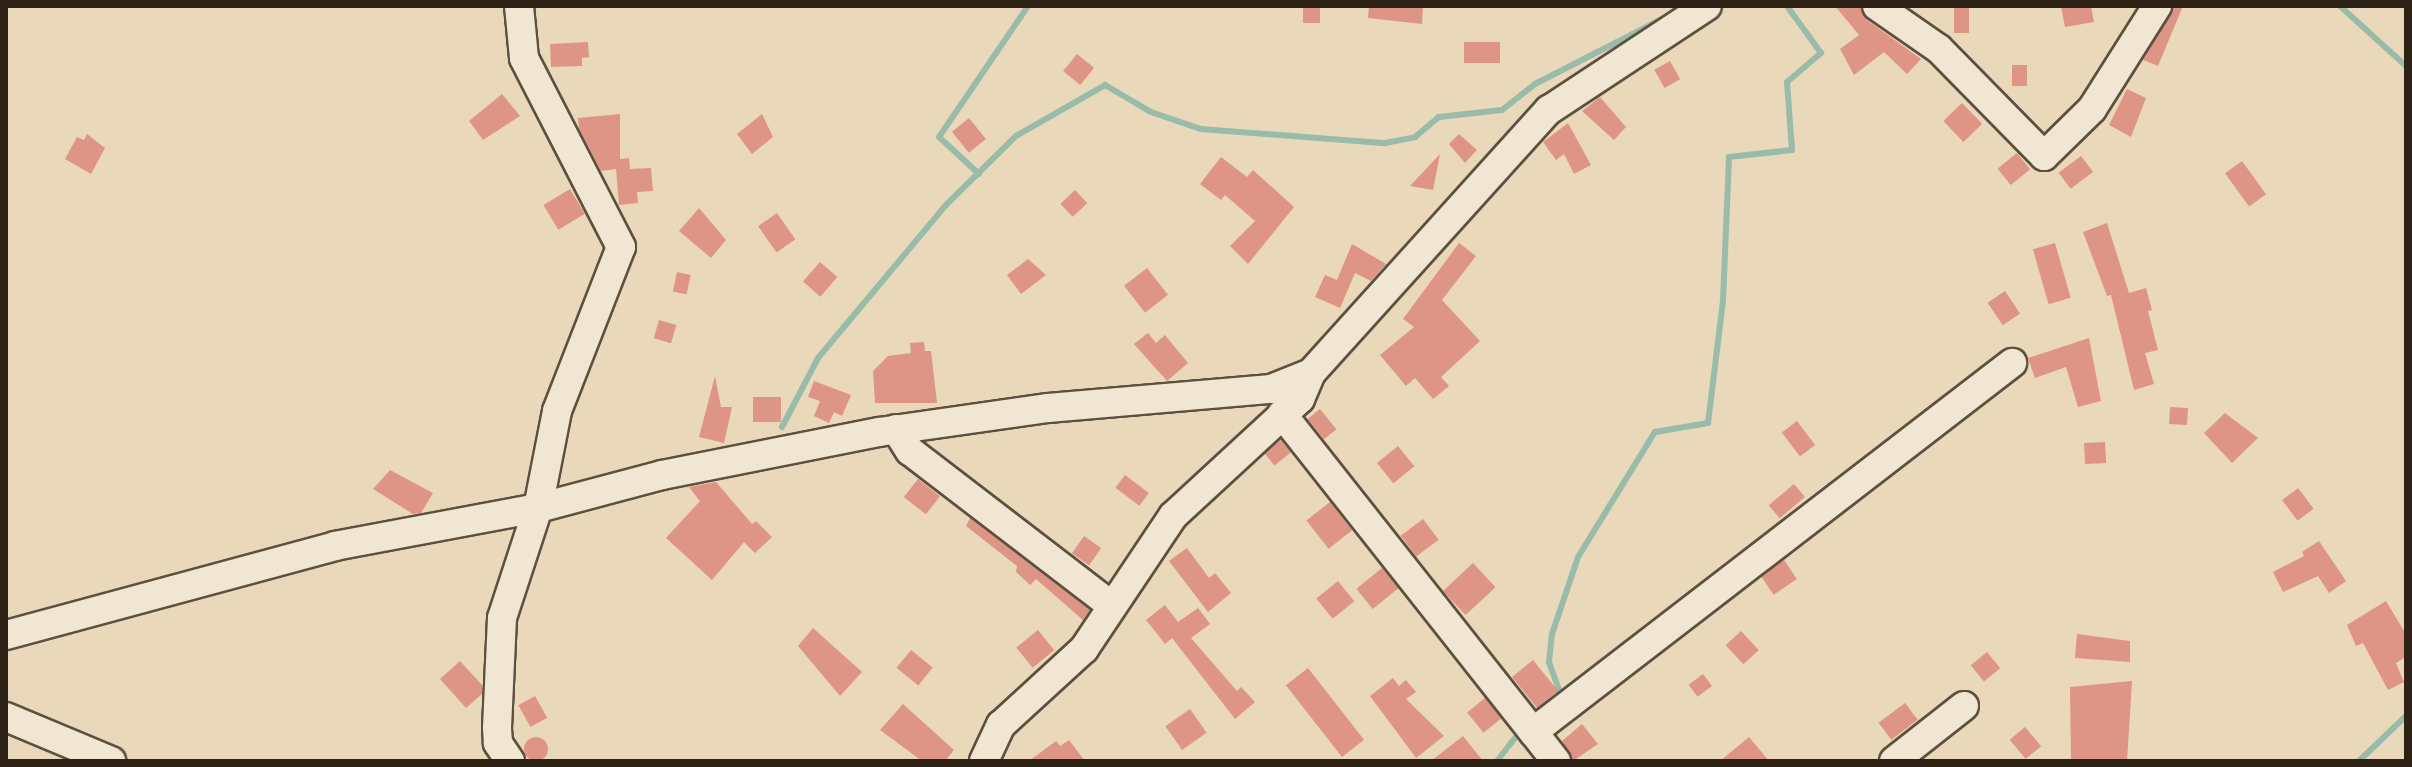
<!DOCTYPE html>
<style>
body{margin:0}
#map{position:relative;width:2412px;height:767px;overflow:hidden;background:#ead8ba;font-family:"IM FELL English",serif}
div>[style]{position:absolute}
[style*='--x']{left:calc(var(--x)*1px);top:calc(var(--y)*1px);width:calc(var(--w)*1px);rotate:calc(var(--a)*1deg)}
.stream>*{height:6px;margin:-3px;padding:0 3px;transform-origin:3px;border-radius:3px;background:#9ba}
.building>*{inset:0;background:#de9585;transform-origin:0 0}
.round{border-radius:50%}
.roads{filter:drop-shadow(2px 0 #5d503f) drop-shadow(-2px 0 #5d503f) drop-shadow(0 2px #5d503f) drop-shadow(0 -2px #5d503f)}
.minor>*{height:28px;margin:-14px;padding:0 14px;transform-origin:14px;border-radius:14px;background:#f1e6d2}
span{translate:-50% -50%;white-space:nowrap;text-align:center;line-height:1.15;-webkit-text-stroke:6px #f1e6d2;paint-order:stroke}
.frame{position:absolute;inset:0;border:8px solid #2e2216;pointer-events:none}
</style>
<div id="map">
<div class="stream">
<i style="--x:2340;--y:6;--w:89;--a:42.3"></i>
<i style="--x:979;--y:174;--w:54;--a:-137.2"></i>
<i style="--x:939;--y:137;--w:158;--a:-55.8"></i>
<i style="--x:782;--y:427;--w:78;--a:-62.4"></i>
<i style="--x:818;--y:358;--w:199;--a:-50.1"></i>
<i style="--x:946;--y:205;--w:98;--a:-44.6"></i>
<i style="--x:1016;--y:136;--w:103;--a:-29.8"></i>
<i style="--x:1105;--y:85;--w:53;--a:30.4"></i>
<i style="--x:1151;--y:112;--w:53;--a:18.8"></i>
<i style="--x:1201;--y:129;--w:185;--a:4.4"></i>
<i style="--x:1385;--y:143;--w:31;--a:-11"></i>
<i style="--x:1415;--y:137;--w:31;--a:-40"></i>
<i style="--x:1439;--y:117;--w:63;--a:-6.3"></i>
<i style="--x:1502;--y:110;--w:42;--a:-38.2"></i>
<i style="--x:1535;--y:84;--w:145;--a:-27.1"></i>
<i style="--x:1562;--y:698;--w:38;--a:-110"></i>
<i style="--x:1549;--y:662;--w:28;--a:-84"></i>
<i style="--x:1552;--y:634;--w:81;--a:-71.3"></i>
<i style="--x:1578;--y:557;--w:147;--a:-58.4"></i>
<i style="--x:1655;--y:432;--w:54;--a:-9.6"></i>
<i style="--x:1708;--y:423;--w:123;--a:-83"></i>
<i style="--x:1723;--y:301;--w:144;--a:-87.6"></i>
<i style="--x:1729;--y:157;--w:63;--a:-6.3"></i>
<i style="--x:1792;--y:150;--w:68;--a:-94.2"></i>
<i style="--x:1787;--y:82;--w:45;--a:-40.5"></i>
<i style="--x:1821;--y:53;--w:58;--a:-125.9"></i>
<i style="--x:1497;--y:761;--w:41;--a:-52"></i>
<i style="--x:2359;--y:761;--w:65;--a:-43.8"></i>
</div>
<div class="building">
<i style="left:1303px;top:6px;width:17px;height:17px"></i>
<i style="clip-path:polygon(1369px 6px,1423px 6px,1422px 24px,1368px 18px)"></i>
<i style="clip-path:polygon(1835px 6px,1860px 6px,1867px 20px,1921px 59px,1907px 74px,1884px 52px,1854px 75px,1840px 49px,1859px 35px)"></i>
<i style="left:1954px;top:6px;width:15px;height:27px"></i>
<i style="clip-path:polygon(2061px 6px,2091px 6px,2094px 22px,2065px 27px)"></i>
<i style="clip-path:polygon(2174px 6px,2183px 6px,2158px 66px,2143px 60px)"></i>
<i style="clip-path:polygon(588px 42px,589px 57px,582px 58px,582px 66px,551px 67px,550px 44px)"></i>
<i style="left:1464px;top:42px;width:36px;height:21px"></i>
<i style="left:1077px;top:54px;width:22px;height:22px;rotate:39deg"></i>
<i style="left:1670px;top:61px;width:21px;height:18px;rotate:61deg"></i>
<i style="left:2012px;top:65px;width:15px;height:21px"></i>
<i style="clip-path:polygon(2127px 89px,2146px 98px,2131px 137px,2109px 125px)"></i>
<i style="clip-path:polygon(502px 94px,520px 116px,483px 140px,469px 121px)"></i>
<i style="clip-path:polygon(1600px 97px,1626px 127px,1614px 140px,1582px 111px)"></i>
<i style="left:1962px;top:103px;width:29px;height:26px;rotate:46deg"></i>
<i style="clip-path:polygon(620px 114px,620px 159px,629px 158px,630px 169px,651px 168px,653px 191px,637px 192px,638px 203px,619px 205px,616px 169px,601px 171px,579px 129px,578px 118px)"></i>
<i style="clip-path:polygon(762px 114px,773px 137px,752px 154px,737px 134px)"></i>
<i style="left:969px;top:118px;width:27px;height:22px;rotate:51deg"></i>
<i style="clip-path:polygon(1568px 123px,1591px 165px,1574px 174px,1564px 154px,1556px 160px,1543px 142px)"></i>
<i style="clip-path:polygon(87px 134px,105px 148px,91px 174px,65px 159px,77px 137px,84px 140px)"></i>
<i style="clip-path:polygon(1459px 134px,1477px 150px,1465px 163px,1449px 144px)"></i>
<i style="left:2017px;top:153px;width:21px;height:25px;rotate:51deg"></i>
<i style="clip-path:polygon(1440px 154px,1433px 190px,1410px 186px)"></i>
<i style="left:2081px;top:156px;width:20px;height:28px;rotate:53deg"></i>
<i style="clip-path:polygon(1221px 157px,1247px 177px,1253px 170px,1294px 207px,1248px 264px,1230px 246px,1255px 221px,1225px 195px,1221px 200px,1200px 184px)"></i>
<i style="left:2242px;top:161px;width:41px;height:21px;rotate:54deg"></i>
<i style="left:570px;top:189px;width:29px;height:31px;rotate:59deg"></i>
<i style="left:1075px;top:190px;width:18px;height:20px;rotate:47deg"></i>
<i style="clip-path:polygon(699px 208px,726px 240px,711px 258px,679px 231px)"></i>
<i style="left:777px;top:213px;width:32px;height:23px;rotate:55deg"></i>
<i style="clip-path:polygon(2107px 223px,2129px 293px,2146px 288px,2152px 310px,2148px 311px,2158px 350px,2145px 353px,2154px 384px,2134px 390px,2111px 295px,2107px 296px,2083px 232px)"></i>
<i style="clip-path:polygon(1459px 243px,1476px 256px,1442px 300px,1480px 341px,1441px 377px,1449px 386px,1433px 399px,1415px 378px,1406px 386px,1380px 355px,1414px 327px,1403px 319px)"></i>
<i style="left:2055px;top:243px;width:57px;height:23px;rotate:74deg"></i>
<i style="clip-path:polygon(1352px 244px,1386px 264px,1371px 281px,1355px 273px,1340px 308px,1315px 297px,1325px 275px,1337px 280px)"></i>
<i style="clip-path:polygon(1028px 259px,1046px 275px,1021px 294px,1007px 275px)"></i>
<i style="left:820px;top:262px;width:23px;height:26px;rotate:41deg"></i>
<i style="left:1147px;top:268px;width:34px;height:29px;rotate:52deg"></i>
<i style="left:677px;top:272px;width:14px;height:20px;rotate:12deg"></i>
<i style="left:2005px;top:291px;width:27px;height:21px;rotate:56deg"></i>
<i style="left:659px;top:320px;width:18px;height:19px;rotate:16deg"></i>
<i style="clip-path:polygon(1148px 333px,1156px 343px,1165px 335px,1188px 363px,1167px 381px,1134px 344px)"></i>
<i style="clip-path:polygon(2089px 338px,2101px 401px,2078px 407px,2066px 367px,2035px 378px,2028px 358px)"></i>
<i style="clip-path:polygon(924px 342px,925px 351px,931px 351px,937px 403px,875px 403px,873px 371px,888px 356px,911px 353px,910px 343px)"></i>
<i style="clip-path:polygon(715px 376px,721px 407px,732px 407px,724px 443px,699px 437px)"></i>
<i style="clip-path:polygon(814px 381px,851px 395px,842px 416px,834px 412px,829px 423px,814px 416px,820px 401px,808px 397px)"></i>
<i style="left:753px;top:397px;width:28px;height:25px"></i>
<i style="left:2170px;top:407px;width:18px;height:17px;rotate:3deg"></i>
<i style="left:1320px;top:409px;width:26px;height:16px;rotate:51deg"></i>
<i style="clip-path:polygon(2225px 413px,2258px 438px,2232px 463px,2204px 433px)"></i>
<i style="left:1797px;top:421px;width:30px;height:19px;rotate:53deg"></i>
<i style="left:1281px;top:440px;width:16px;height:21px;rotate:52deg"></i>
<i style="left:2105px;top:442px;width:21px;height:21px;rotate:87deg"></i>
<i style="left:1398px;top:446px;width:26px;height:27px;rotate:51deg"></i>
<i style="clip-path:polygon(390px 470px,433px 493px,421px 513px,413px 514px,373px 489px)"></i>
<i style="left:1125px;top:475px;width:30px;height:16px;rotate:37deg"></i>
<i style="left:918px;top:479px;width:28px;height:23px;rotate:38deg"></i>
<i style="clip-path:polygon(716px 482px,752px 524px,756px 521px,772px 537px,755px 553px,744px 542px,712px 580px,666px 538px,700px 501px,689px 487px)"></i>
<i style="left:1794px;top:484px;width:17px;height:33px;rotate:50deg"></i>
<i style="left:2298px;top:488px;width:26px;height:20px;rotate:53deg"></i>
<i style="left:1330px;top:502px;width:36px;height:30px;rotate:52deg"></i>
<i style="clip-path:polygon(970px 518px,1090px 610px,1083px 620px,1036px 579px,1030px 585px,1016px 572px,1017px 566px,966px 526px)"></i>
<i style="left:1423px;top:519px;width:26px;height:28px;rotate:53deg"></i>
<i style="left:1084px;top:536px;width:21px;height:21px;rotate:35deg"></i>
<i style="clip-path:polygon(2319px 541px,2346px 581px,2329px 593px,2318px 576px,2283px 592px,2273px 572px,2304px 556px,2302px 552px)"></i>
<i style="clip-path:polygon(1187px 548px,1209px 578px,1215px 573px,1231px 593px,1208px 612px,1169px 561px)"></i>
<i style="left:1784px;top:560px;width:23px;height:28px;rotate:56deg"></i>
<i style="left:1473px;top:563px;width:33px;height:41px;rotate:47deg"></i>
<i style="left:1382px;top:568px;width:26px;height:33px;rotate:51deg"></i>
<i style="left:1338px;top:581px;width:26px;height:28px;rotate:51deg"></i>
<i style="clip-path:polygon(2386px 601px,2406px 634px,2406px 657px,2396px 663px,2404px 682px,2388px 690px,2363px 643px,2356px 646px,2347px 625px)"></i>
<i style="clip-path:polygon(1165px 605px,1178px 622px,1198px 608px,1210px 624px,1191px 638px,1237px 691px,1241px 687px,1255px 702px,1235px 719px,1172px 638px,1165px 644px,1146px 620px)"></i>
<i style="clip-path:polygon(813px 628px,862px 672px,840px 696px,798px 646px)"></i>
<i style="left:1038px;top:630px;width:26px;height:28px;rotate:51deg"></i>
<i style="left:1741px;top:631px;width:26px;height:21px;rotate:47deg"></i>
<i style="clip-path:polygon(2077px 634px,2130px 641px,2130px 662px,2075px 658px)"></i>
<i style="left:911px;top:650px;width:28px;height:23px;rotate:39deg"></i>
<i style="left:1987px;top:652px;width:21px;height:21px;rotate:51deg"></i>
<i style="left:1533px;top:660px;width:40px;height:27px;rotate:51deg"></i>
<i style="clip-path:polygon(460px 661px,482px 685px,482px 694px,466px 708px,440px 679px)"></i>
<i style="left:1308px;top:668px;width:91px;height:28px;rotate:52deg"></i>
<i style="left:1703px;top:674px;width:15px;height:18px;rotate:53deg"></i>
<i style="clip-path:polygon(1393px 678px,1399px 686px,1406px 680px,1416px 692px,1406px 699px,1444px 736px,1416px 758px,1370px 696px)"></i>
<i style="clip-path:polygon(2132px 681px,2127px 761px,2071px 761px,2070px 687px)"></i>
<i style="left:535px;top:696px;width:25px;height:19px;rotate:61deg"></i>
<i style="left:1485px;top:698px;width:26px;height:23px;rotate:51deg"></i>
<i style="left:1905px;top:703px;width:21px;height:33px;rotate:53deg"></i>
<i style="clip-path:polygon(903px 704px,954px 750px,945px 761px,922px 761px,880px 730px)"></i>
<i style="left:1190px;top:709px;width:29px;height:30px;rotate:55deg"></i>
<i style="clip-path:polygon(1582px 724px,1598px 744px,1573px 761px,1562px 741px)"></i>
<i style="left:2025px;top:727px;width:25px;height:20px;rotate:50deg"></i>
<i style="clip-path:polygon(1463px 736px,1483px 761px,1431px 761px)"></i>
<i style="clip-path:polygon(1749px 737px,1769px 761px,1720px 761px)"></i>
<i class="round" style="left:524px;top:737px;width:24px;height:24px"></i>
<i style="clip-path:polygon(1069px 740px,1085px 761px,1029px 761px,1056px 741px,1060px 746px)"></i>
</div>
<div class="roads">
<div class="minor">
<i style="--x:1877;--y:6;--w:75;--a:34.7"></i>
<i style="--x:1939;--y:49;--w:150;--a:45.5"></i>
<i style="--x:2044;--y:156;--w:67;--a:-44.4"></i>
<i style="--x:2092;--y:109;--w:122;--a:-57.7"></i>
<i style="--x:1282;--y:414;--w:405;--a:51.7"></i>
<i style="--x:896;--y:429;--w:26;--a:58"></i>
<i style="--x:910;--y:451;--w:253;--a:37.5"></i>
<i style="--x:6;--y:635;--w:341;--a:-15.1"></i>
<i style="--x:335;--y:546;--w:207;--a:-10.6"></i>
<i style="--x:538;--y:508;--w:99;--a:-78.9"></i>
<i style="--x:557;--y:411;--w:176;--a:-68.7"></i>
<i style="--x:621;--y:247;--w:212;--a:-117.2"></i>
<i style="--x:524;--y:58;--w:52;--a:-95.5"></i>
<i style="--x:6;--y:717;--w:114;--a:22.7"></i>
<i style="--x:510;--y:761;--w:22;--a:-124"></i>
<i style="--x:498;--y:743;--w:15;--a:-94"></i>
<i style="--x:497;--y:728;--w:110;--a:-87.4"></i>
<i style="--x:502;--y:618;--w:116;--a:-71.9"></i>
<i style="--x:538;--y:508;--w:128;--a:-14.9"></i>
<i style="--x:662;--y:475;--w:221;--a:-11.2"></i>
<i style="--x:879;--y:432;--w:171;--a:-8.1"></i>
<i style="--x:1048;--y:408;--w:224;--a:-4.9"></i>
<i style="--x:1271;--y:389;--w:43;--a:-21.8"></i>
<i style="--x:1311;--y:373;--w:355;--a:-47.9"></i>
<i style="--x:1549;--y:110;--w:189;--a:-33.4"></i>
<i style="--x:984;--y:761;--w:40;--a:-65"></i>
<i style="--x:1001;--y:725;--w:113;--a:-42.5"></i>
<i style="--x:1084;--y:649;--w:160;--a:-56.2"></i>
<i style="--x:1173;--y:516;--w:173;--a:-42.7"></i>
<i style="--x:1300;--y:399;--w:28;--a:-67"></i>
<i style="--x:1556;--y:761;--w:37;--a:-128"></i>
<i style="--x:1533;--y:732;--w:605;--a:-37.61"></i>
<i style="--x:1894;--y:761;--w:89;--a:-38.2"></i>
</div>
</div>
<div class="frame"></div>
</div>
